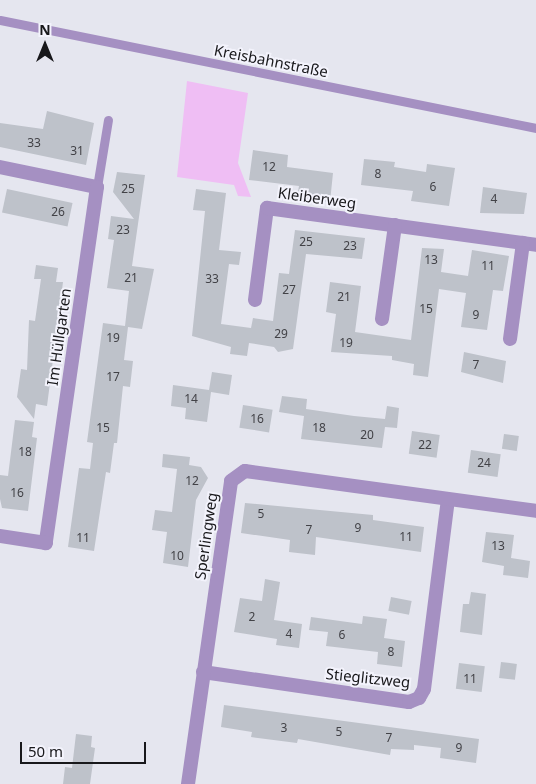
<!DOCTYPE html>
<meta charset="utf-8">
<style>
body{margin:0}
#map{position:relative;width:536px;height:784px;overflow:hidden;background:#e5e6ef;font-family:"Noto Sans",sans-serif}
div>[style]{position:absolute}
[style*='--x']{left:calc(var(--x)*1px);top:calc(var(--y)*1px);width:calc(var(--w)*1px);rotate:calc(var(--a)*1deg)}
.green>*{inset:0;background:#efbef4}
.building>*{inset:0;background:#bec2ca;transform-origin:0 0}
.service>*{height:9px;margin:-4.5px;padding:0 4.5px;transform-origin:4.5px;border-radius:4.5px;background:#a590c2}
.minor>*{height:14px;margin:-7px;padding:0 7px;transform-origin:7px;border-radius:7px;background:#a590c2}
span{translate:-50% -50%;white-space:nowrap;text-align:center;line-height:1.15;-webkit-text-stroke:4px #f3f3fc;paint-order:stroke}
.number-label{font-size:12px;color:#424247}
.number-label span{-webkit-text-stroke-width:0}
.street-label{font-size:15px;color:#18181b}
.north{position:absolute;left:20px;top:20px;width:50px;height:50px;-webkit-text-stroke:4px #f3f3fc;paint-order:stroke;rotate:0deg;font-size:14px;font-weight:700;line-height:20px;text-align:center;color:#18181b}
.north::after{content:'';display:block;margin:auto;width:18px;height:22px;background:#18181b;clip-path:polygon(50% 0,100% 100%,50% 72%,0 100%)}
.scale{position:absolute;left:20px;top:742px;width:126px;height:22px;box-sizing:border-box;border:2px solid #18181b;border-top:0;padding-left:6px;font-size:15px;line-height:18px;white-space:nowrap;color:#18181b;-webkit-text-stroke:4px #f3f3fc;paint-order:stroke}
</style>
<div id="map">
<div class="green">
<i style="clip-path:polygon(187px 81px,248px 93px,238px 163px,251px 197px,238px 196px,234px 185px,177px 177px)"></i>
</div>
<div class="building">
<i style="clip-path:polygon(47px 111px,94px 123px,86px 165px,0 147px,0 123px,43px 129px)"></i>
<i style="clip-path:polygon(253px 150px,288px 155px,287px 167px,333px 173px,330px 202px,297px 198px,299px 186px,249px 180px)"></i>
<i style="clip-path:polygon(364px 159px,395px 162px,394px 167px,426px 172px,427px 164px,455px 168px,449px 206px,411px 201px,413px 191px,361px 185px)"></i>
<i style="clip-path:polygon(117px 172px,145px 175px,132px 266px,154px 269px,142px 329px,128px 327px,124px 360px,133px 361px,130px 387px,123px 386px,117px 443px,114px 443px,110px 473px,106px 472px,94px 551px,68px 547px,79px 468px,90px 469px,93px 443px,87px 442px,103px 323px,125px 326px,129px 291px,107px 288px,114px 240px,108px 239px,111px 216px,134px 219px,113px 192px)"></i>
<i style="clip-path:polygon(483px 187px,527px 193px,524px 214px,480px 213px)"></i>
<i style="left:7px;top:189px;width:67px;height:24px;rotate:12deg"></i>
<i style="clip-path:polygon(196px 189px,226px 193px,219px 250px,241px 252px,239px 265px,229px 264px,221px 324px,251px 328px,253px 318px,273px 321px,279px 273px,289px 274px,295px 230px,365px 238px,362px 259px,306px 254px,293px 349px,278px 352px,274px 347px,249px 343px,247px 356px,230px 354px,231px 347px,192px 336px,205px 211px,193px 210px)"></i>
<i style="clip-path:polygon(422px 248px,444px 249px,441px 272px,468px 276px,472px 250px,509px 256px,503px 291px,493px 290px,487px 330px,461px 327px,466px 293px,439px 289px,428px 377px,413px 375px,414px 364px,392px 360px,392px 356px,331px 352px,336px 314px,326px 312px,330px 282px,361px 286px,355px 332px,411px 340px)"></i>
<i style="clip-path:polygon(36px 265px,58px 268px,56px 282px,63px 282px,47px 406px,36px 404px,34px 419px,17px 397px,21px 369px,27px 370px,29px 320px,35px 321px,41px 279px,34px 279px)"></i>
<i style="clip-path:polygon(464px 352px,506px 361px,503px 383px,461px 372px)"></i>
<i style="clip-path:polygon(212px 372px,232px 375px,229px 395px,211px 392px,207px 422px,185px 419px,186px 408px,171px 406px,173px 385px,209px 390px)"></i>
<i style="clip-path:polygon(282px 396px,307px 399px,306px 409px,354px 416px,385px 419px,387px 406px,399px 408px,397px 428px,385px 427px,382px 448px,301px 439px,304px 416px,279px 412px)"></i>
<i style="left:243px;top:405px;width:30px;height:23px;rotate:9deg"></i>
<i style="clip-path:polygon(15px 420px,34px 422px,32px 437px,37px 438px,28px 511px,2px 508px,0 499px,0 475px,8px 476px)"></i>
<i style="left:412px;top:431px;width:28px;height:23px;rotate:8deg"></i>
<i style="left:504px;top:434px;width:15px;height:15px;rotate:8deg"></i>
<i style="left:471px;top:450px;width:30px;height:23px;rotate:8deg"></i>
<i style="clip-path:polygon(163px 454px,190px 457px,189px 465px,201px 467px,208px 478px,196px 500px,188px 567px,163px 563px,167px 532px,152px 530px,155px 510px,172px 512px,177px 469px,162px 467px)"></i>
<i style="clip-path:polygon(245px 503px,373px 515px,373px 520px,424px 527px,421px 552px,316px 537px,315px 555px,289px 552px,290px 540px,241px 533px)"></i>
<i style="clip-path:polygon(486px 532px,514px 535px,511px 558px,530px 561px,528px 578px,503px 575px,504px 566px,482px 562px)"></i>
<i style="clip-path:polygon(265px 579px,280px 582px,274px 620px,302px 624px,299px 648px,276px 645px,277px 639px,234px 632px,240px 598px,262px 601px)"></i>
<i style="clip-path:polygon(471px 592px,486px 594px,482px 635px,460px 632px,463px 604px,469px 604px)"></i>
<i style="left:391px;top:597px;width:21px;height:14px;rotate:11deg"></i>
<i style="clip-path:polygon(363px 616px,387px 619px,384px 638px,405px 641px,402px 667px,377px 664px,378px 652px,326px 646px,328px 632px,309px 630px,311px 617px,362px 624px)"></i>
<i style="left:501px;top:662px;width:16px;height:16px;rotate:7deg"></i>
<i style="left:459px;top:663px;width:26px;height:26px;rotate:7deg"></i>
<i style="clip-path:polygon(224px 705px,479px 739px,476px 763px,440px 758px,441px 748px,414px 745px,414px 750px,391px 749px,390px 755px,298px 739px,297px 743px,251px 737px,252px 732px,221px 727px)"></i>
<i style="clip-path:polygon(76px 734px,92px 736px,91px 747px,95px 748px,90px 784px,63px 784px,65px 767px,72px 768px)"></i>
</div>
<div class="service">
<i style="--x:0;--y:20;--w:547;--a:11.39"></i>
<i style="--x:97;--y:187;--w:68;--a:-80.7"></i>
</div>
<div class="minor">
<i style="--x:0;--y:167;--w:99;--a:11.7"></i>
<i style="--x:97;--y:187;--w:360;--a:98.2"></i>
<i style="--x:46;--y:543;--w:47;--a:-171.3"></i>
<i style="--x:255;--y:300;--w:93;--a:-82.6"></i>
<i style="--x:267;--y:208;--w:272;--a:7.8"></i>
<i style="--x:382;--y:319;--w:95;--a:-82.1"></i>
<i style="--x:510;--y:339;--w:97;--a:-82.3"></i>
<i style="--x:203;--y:672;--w:208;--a:8.3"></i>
<i style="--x:409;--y:702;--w:11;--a:-22"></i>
<i style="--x:419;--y:698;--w:10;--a:-61"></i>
<i style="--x:424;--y:689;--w:191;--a:-82.8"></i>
<i style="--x:188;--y:784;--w:306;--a:-81.9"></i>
<i style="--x:231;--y:481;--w:17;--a:-36"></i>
<i style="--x:245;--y:471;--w:294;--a:7.8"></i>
</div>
<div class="number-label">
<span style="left:34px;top:143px">33</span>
<span style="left:77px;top:151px">31</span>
<span style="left:269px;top:167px">12</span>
<span style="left:378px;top:174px">8</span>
<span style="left:433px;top:187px">6</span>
<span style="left:128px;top:189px">25</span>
<span style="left:494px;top:199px">4</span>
<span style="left:58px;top:212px">26</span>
<span style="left:123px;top:230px">23</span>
<span style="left:306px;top:242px">25</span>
<span style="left:350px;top:246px">23</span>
<span style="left:431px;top:260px">13</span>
<span style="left:488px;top:266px">11</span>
<span style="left:131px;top:278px">21</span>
<span style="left:212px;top:279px">33</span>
<span style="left:289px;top:290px">27</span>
<span style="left:344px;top:297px">21</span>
<span style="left:426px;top:309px">15</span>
<span style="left:476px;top:315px">9</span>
<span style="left:281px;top:334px">29</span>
<span style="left:113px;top:338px">19</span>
<span style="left:346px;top:343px">19</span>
<span style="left:476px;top:365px">7</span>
<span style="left:113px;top:377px">17</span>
<span style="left:191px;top:399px">14</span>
<span style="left:257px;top:419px">16</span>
<span style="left:103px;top:428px">15</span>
<span style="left:319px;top:428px">18</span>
<span style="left:367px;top:435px">20</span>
<span style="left:425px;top:445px">22</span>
<span style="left:25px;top:452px">18</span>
<span style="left:484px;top:463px">24</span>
<span style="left:192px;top:481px">12</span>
<span style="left:17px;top:493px">16</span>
<span style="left:261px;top:514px">5</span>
<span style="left:358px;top:528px">9</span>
<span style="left:309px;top:530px">7</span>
<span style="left:406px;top:537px">11</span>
<span style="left:83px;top:538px">11</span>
<span style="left:498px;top:546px">13</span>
<span style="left:177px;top:556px">10</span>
<span style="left:252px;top:617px">2</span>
<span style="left:289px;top:634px">4</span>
<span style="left:342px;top:635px">6</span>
<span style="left:391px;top:652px">8</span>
<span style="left:470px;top:679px">11</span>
<span style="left:284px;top:728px">3</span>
<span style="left:339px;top:732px">5</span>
<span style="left:389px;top:738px">7</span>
<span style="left:459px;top:748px">9</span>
</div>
<div class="street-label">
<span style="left:271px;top:61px;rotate:11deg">Kreisbahnstraße</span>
<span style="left:317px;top:198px;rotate:8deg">Kleiberweg</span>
<span style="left:59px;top:337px;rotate:-82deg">Im Hüllgarten</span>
<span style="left:206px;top:536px;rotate:-82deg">Sperlingweg</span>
<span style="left:368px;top:678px;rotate:6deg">Stieglitzweg</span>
</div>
<div class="north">N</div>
<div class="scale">50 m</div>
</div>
